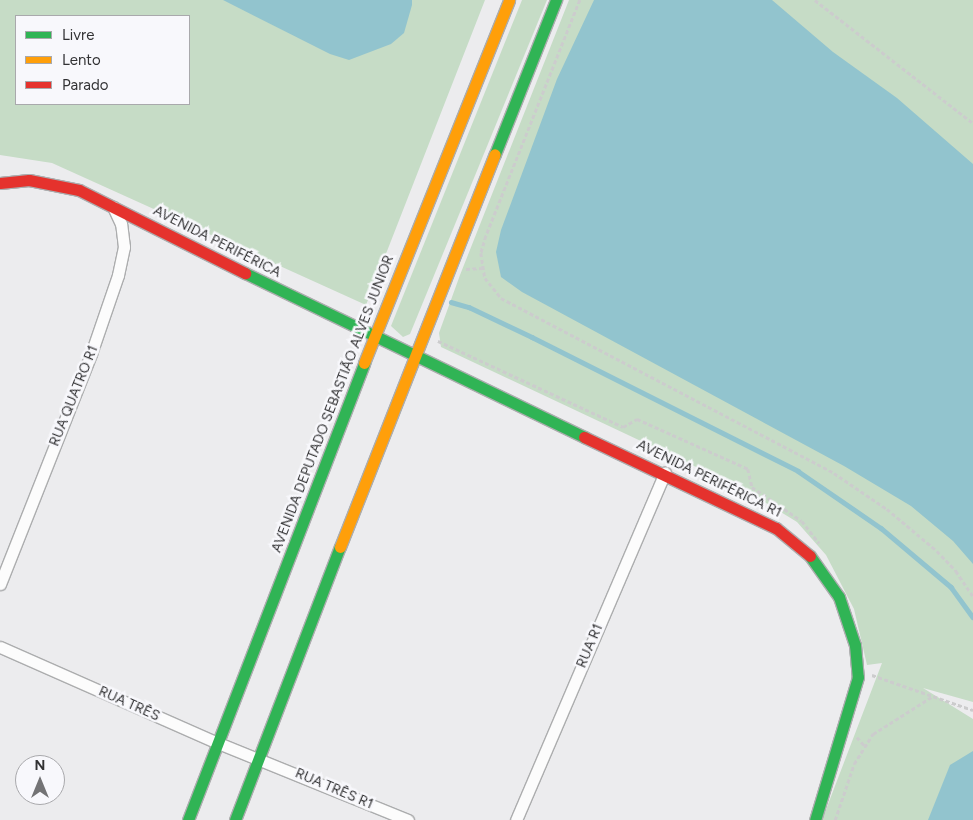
<!DOCTYPE html>
<meta charset="utf-8">
<style>
body{margin:0}
#map{position:relative;width:973px;height:820px;overflow:hidden;background:#ececee;font-family:Figtree,sans-serif}
div>[style]{position:absolute}
[style*='--x']{left:calc(var(--x)*1px);top:calc(var(--y)*1px);width:calc(var(--w)*1px);rotate:calc(var(--a)*1deg)}
.green>*{inset:0;background:#c6dcc6}
.water>*{inset:0;background:#92c4ce}
.stream>*{height:4.5px;margin:-2.25px;padding:0 2.25px;transform-origin:2.25px;border-radius:2.25px;background:#92c4ce}
.path>*{height:2.5px;margin-top:-1.25px;transform-origin:0;background:repeating-linear-gradient(90deg,#cccccd 0 4px,transparent 0 6.5px)}
.roads{filter:drop-shadow(1px 0 #acadae) drop-shadow(-1px 0 #acadae) drop-shadow(0 1px #acadae) drop-shadow(0 -1px #acadae)}
.street>*{height:11px;margin:-5.5px;padding:0 5.5px;transform-origin:5.5px;border-radius:5.5px;background:#fcfcfc}
.fast>*{height:11px;margin:-5.5px;padding:0 5.5px;transform-origin:5.5px;border-radius:5.5px;background:#30b455}
.slow>*{height:11px;margin:-5.5px;padding:0 5.5px;transform-origin:5.5px;border-radius:5.5px;background:#ff9f0a}
.jam>*{height:11px;margin:-5.5px;padding:0 5.5px;transform-origin:5.5px;border-radius:5.5px;background:#e5322d}
span{translate:-50% -50%;white-space:nowrap;text-align:center;line-height:1.15;-webkit-text-stroke:5px #f8f8fc;paint-order:stroke}
.street-label{font-size:14px;color:#323234}
.legend{position:absolute;left:15px;top:15px;width:175px;height:90px;box-sizing:border-box;background:#f8f8fc;border:1px solid #a9a9ac;margin:0;padding:6px 9px;list-style:none;font-size:15px;color:#323234}
.legend li{display:flex;align-items:center;gap:10px;height:25px}
.legend b{width:25px;border:1px solid #a9a9ac}
.north{position:absolute;left:15px;top:755px;width:50px;height:50px;box-sizing:border-box;background:#f8f8fc;border:1px solid #a9a9ac;border-radius:50%;rotate:0deg;font-size:14px;font-weight:700;line-height:20px;text-align:center;color:#323234}
.north::after{content:'';display:block;margin:auto;width:18px;height:22px;background:#737375;clip-path:polygon(50% 0,100% 100%,50% 72%,0 100%)}
</style>
<div id="map">
<div class="green">
<i style="clip-path:polygon(evenodd,0 0,485px 0,366px 305px,52px 163px,0 155px,0 0,16px 16px,189px 16px,189px 104px,16px 104px,16px 16px)"></i>
<i style="clip-path:polygon(522px 0,547px 0,410px 334px,403px 337px,391px 326px)"></i>
<i style="clip-path:polygon(569px 0,973px 0,973px 702px,923px 688px,973px 719px,973px 820px,822px 820px,882px 663px,867px 665px,854px 609px,826px 555px,797px 522px,745px 490px,441px 347px,439px 333px,460px 275px)"></i>
</div>
<div class="water">
<i style="clip-path:polygon(223px 0,412px 0,412px 5px,404px 33px,391px 44px,349px 60px,330px 54px)"></i>
<i style="clip-path:polygon(594px 0,772px 0,833px 52px,897px 98px,973px 164px,973px 564px,953px 541px,911px 506px,844px 466px,522px 292px,501px 277px,496px 252px,501px 230px,557px 79px)"></i>
<i style="clip-path:polygon(973px 751px,973px 820px,928px 820px,950px 765px)"></i>
</div>
<div class="stream">
<i style="--x:451;--y:302;--w:19;--a:16"></i>
<i style="--x:469;--y:307;--w:70;--a:25.5"></i>
<i style="--x:532;--y:337;--w:298;--a:26.7"></i>
<i style="--x:798;--y:471;--w:101;--a:34.5"></i>
<i style="--x:881;--y:528;--w:92;--a:40.1"></i>
<i style="--x:951;--y:587;--w:37;--a:54"></i>
</div>
<div class="path">
<i style="--x:580;--y:0;--w:254;--a:111.7"></i>
<i style="--x:486;--y:236;--w:18;--a:106"></i>
<i style="--x:481;--y:253;--w:25;--a:81"></i>
<i style="--x:485;--y:278;--w:26;--a:51"></i>
<i style="--x:501;--y:298;--w:376;--a:27.7"></i>
<i style="--x:834;--y:473;--w:64;--a:34.2"></i>
<i style="--x:887;--y:509;--w:65;--a:40"></i>
<i style="--x:937;--y:551;--w:28;--a:46"></i>
<i style="--x:956;--y:571;--w:30;--a:56"></i>
<i style="--x:815;--y:0;--w:200;--a:37.9"></i>
<i style="--x:466;--y:269;--w:16;--a:-4"></i>
<i style="--x:438;--y:341;--w:204;--a:24.9"></i>
<i style="--x:623;--y:427;--w:16;--a:-30"></i>
<i style="--x:637;--y:419;--w:122;--a:24.2"></i>
<i style="--x:748;--y:469;--w:18;--a:77"></i>
<i style="--x:752;--y:487;--w:60;--a:34.2"></i>
<i style="--x:802;--y:521;--w:28;--a:52"></i>
<i style="--x:872;--y:675;--w:107;--a:19.1"></i>
<i style="--x:857;--y:737;--w:11;--a:49"></i>
<i style="--x:835;--y:820;--w:59;--a:-71.3"></i>
<i style="--x:854;--y:764;--w:36;--a:-58"></i>
<i style="--x:873;--y:734;--w:71;--a:-32.3"></i>
</div>
<div class="roads">
<div class="street">
<i style="--x:0;--y:584;--w:247;--a:-68.4"></i>
<i style="--x:91;--y:354;--w:83;--a:-71.1"></i>
<i style="--x:118;--y:275;--w:29;--a:-78"></i>
<i style="--x:124;--y:247;--w:23;--a:-97"></i>
<i style="--x:121;--y:224;--w:19;--a:-115"></i>
<i style="--x:0;--y:647;--w:238;--a:23.8"></i>
<i style="--x:218;--y:743;--w:205;--a:22.1"></i>
<i style="--x:516;--y:820;--w:378;--a:-66.8"></i>
</div>
<div class="fast">
<i style="--x:495;--y:154;--w:166;--a:-68.4"></i>
<i style="--x:245;--y:273;--w:377;--a:25.8"></i>
<i style="--x:810;--y:556;--w:50;--a:54.7"></i>
<i style="--x:839;--y:597;--w:51;--a:71.6"></i>
<i style="--x:855;--y:645;--w:32;--a:85"></i>
<i style="--x:858;--y:677;--w:149;--a:106.7"></i>
<i style="--x:188;--y:820;--w:490;--a:-68.9"></i>
<i style="--x:235;--y:820;--w:292;--a:-69"></i>
</div>
<div class="slow">
<i style="--x:364;--y:363;--w:391;--a:-68.2"></i>
<i style="--x:340;--y:547;--w:422;--a:-68.5"></i>
</div>
<div class="jam">
<i style="--x:0;--y:183;--w:29;--a:-6"></i>
<i style="--x:29;--y:180;--w:51;--a:11.3"></i>
<i style="--x:79;--y:190;--w:186;--a:26.6"></i>
<i style="--x:584;--y:437;--w:212;--a:25.4"></i>
<i style="--x:776;--y:528;--w:44;--a:39.5"></i>
</div>
</div>
<div class="street-label">
<span style="left:217px;top:242px;rotate:27deg">AVENIDA PERIFÉRICA</span>
<span style="left:74px;top:396px;rotate:-68deg">RUA QUATRO R1</span>
<span style="left:333px;top:404px;rotate:-69deg">AVENIDA DEPUTADO SEBASTIÃO ALVES JUNIOR</span>
<span style="left:709px;top:479px;rotate:26deg">AVENIDA PERIFÉRICA R1</span>
<span style="left:590px;top:646px;rotate:-67deg">RUA R1</span>
<span style="left:129px;top:704px;rotate:24deg">RUA TRÊS</span>
<span style="left:334px;top:789px;rotate:23deg">RUA TRÊS R1</span>
</div>
<ul class="legend">
<li><b style="height:6px;background:#30b455"></b>Livre</li>
<li><b style="height:6px;background:#ff9f0a"></b>Lento</li>
<li><b style="height:6px;background:#e5322d"></b>Parado</li>
</ul>
<div class="north">N</div>
</div>
